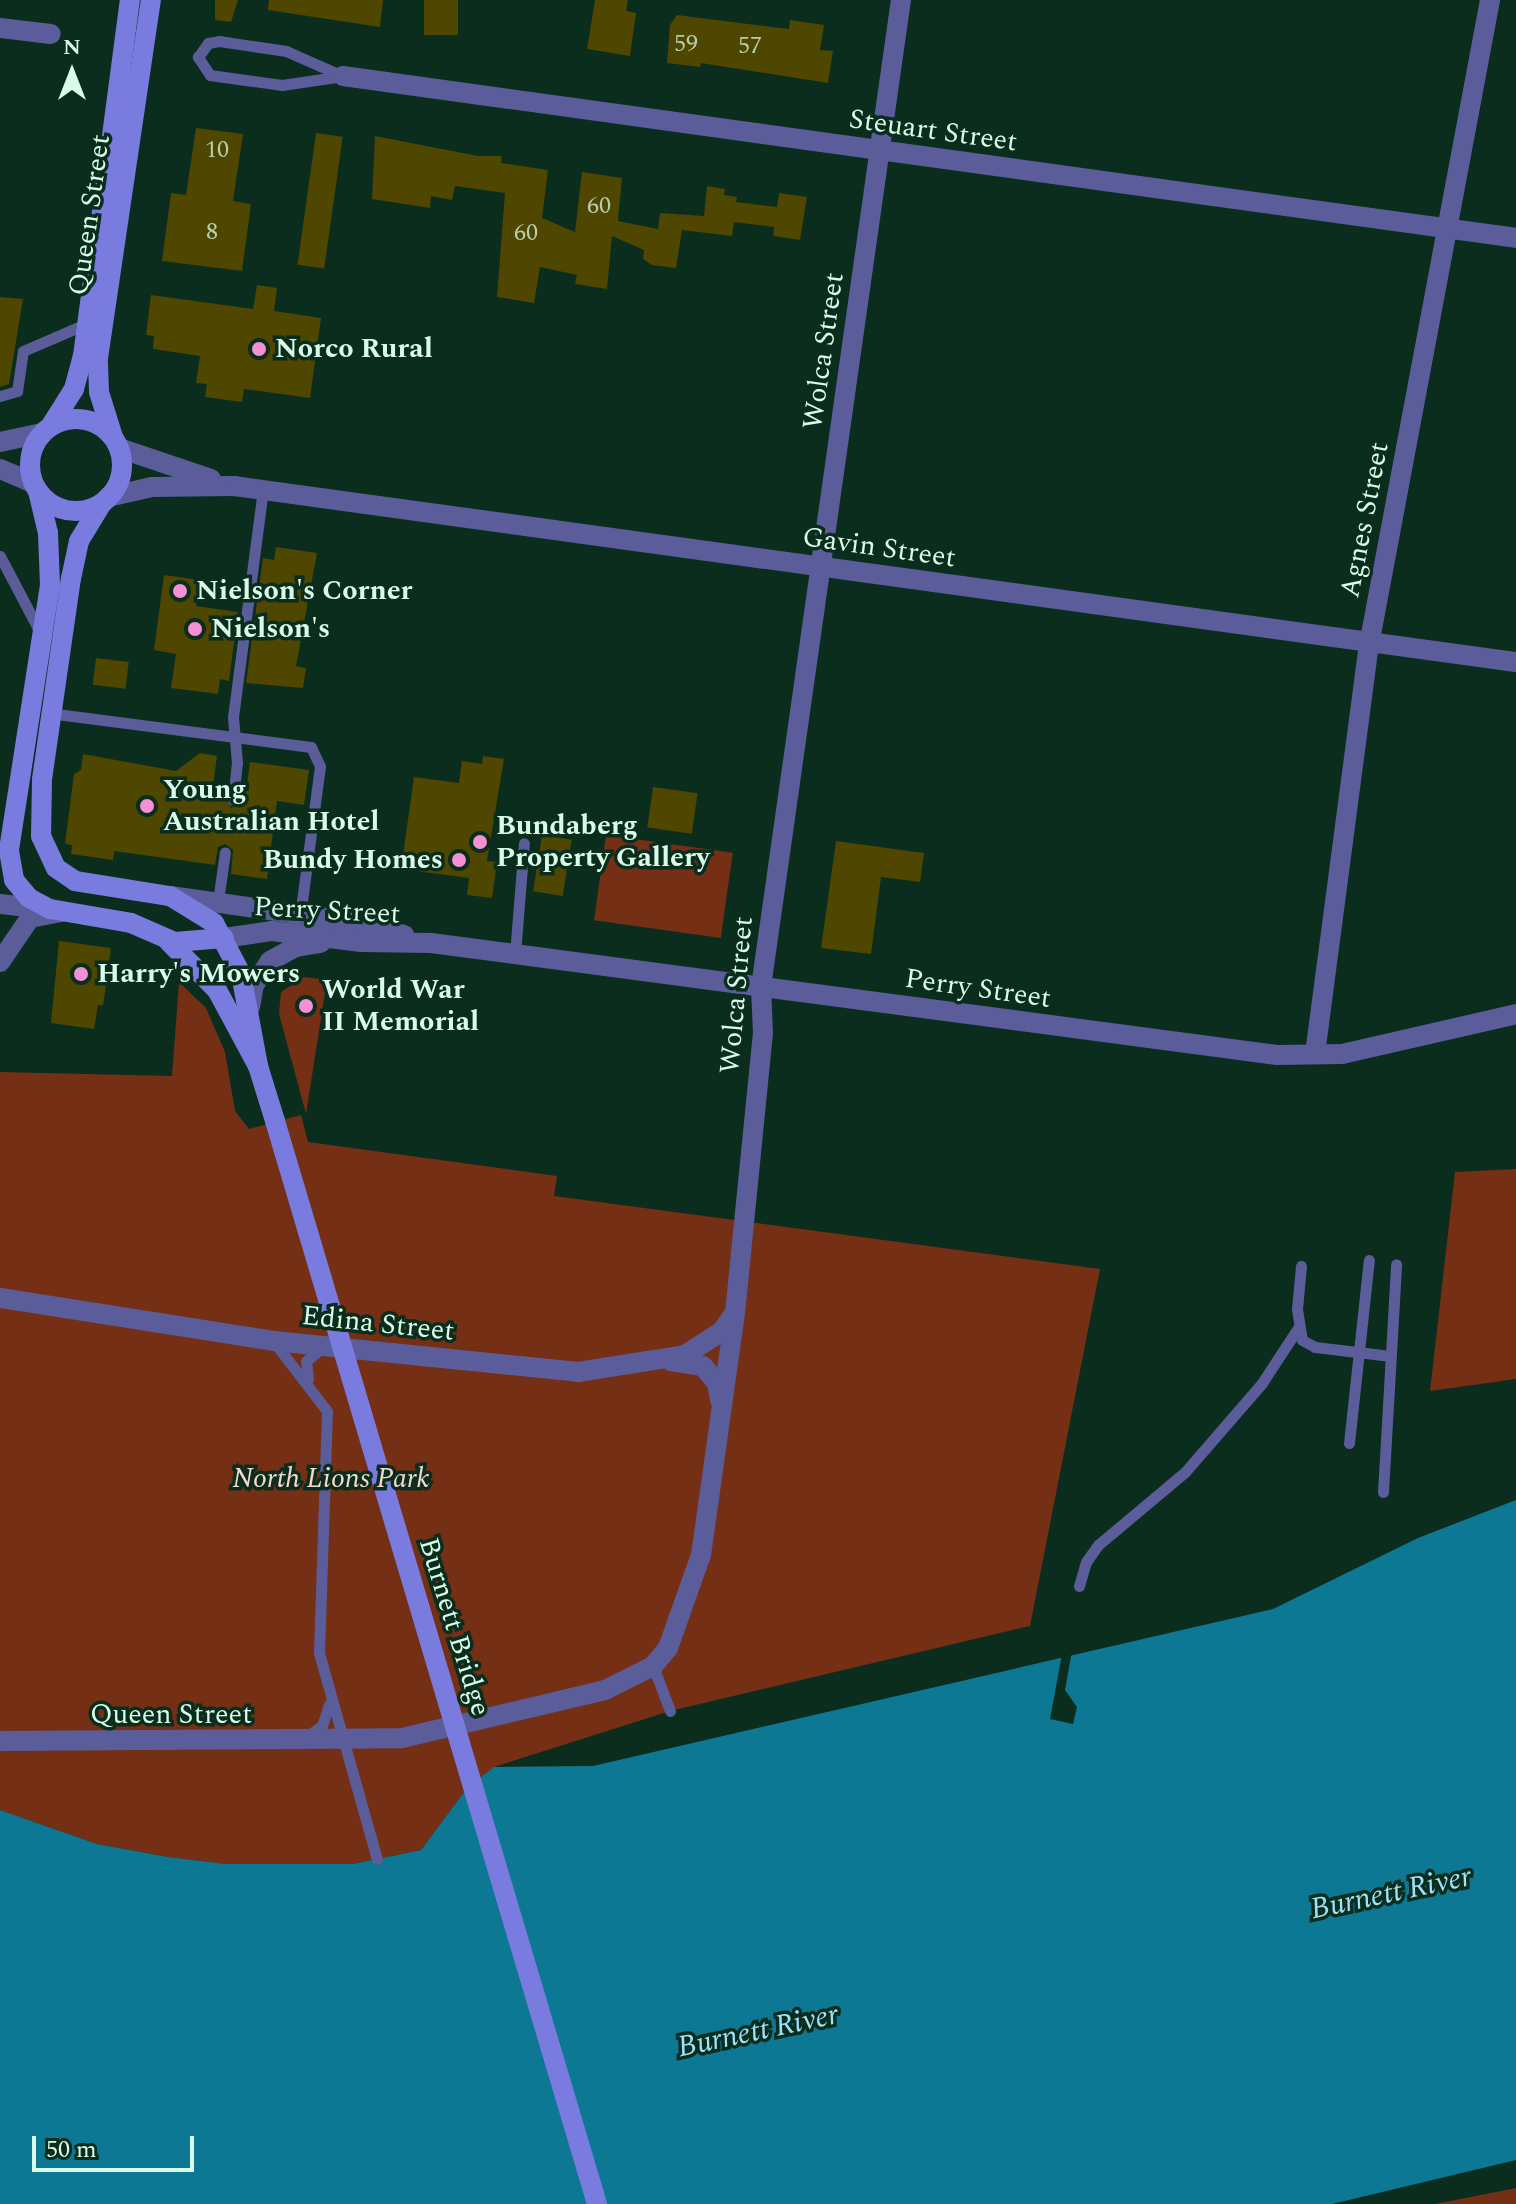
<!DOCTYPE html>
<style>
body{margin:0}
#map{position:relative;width:1516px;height:2204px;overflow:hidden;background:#0a2d1e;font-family:Spectral,serif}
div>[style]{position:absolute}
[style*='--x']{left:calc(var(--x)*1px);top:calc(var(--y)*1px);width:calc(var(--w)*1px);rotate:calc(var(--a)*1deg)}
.green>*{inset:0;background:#742f14;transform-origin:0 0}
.water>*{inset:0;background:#0c7893}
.pier>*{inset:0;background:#0a2d1e}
.building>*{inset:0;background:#4f4600;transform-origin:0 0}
.service>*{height:11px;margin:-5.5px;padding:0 5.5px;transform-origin:5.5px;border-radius:5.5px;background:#5b5d9b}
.minor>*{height:20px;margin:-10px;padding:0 10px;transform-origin:10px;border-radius:10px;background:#5b5d9b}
.secondary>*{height:20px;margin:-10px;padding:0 10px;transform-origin:10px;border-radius:10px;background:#7a7bdf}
.secondary>.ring{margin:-10px;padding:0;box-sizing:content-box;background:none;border:20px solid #7a7bdf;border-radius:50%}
.secondary-bridge>*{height:20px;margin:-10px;padding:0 10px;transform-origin:10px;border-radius:10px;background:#7a7bdf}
.dots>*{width:22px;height:22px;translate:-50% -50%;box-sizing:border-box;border:4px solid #0a2d1e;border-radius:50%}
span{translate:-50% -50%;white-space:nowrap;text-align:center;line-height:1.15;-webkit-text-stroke:7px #0a2d1e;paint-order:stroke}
.number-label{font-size:24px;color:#b7ceae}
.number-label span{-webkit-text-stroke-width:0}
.street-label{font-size:28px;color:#dafbe8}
.poi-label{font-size:28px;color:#dafbe8;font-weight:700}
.left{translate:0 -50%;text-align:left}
.right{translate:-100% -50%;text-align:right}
.park-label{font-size:28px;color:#f7d8cd;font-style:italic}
.water-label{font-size:30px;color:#9ee2f9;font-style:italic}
.north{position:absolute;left:32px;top:32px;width:80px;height:80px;-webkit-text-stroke:6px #0a2d1e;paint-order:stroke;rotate:0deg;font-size:22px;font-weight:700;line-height:32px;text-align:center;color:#dafbe8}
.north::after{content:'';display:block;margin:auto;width:28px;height:36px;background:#dafbe8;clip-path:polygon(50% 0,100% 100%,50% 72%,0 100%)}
.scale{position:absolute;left:32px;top:2136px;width:162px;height:36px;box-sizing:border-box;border:4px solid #dafbe8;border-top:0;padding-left:10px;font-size:24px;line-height:28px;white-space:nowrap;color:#dafbe8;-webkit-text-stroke:6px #0a2d1e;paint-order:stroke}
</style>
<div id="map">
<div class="green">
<i style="left:606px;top:835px;width:128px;height:86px;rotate:8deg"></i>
<i style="clip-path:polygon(304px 977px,327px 980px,306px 1114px,279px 1014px,281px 992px)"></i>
<i style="clip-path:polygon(179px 982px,206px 1008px,225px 1052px,235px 1111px,249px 1129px,301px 1115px,308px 1142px,557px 1176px,554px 1196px,1100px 1269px,1030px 1626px,670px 1711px,494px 1767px,467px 1788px,421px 1850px,352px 1864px,226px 1864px,168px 1857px,97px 1844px,0 1810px,0 1072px,172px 1076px)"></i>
<i style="clip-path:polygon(1516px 1169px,1516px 1379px,1430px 1391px,1455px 1172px)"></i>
<i style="clip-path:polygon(1516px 2188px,1516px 2204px,1435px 2204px)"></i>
</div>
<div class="water">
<i style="clip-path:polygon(1516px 1500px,1516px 2160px,1332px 2204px,0 2204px,0 1810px,97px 1844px,168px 1857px,226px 1864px,352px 1864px,377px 1859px,421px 1850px,467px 1788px,494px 1767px,593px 1766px,1273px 1609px,1418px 1538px)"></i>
</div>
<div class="pier">
<i style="clip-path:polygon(1072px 1651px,1065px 1690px,1077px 1707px,1073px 1724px,1050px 1719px,1062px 1654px)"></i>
</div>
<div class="building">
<i style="clip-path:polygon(215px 0,238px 0,231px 22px,215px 20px)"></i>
<i style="clip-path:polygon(269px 0,383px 0,380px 27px,268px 10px)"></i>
<i style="left:424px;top:0;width:34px;height:35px"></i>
<i style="clip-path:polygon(595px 0,628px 0,626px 11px,636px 13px,630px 56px,587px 49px)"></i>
<i style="clip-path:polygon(677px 15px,789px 29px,790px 20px,824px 25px,820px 50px,833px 51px,828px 83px,701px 63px,700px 67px,667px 63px,670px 25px)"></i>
<i style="clip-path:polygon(196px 128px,243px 134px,233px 201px,251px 204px,242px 271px,162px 261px,171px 193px,186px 195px)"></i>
<i style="left:316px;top:133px;width:27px;height:133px;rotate:8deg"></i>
<i style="clip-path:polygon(375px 136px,478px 156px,502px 156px,501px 163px,548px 170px,542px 218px,575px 232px,582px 172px,622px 178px,618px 221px,658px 229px,660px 213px,704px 216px,707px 186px,725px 189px,724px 195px,737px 197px,736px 202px,777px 207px,779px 193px,807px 197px,800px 240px,773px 236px,774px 227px,734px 222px,732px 236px,682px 230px,676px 268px,652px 265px,643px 259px,644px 250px,612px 236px,607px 289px,575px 284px,577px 275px,540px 267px,534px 303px,497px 297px,505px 193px,455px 186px,452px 200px,431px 196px,430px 208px,372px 199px)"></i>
<i style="clip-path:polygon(257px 285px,277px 288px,274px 311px,321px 318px,310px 398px,244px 389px,242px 402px,205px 397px,207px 384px,196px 383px,200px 356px,153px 349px,154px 336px,146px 335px,151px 295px,253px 309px)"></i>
<i style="clip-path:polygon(0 297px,23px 299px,9px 384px,0 387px)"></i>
<i style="clip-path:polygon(276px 547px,317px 553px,296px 666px,306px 668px,303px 688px,246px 683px,263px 558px,274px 560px)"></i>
<i style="clip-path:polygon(164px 575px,199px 580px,196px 606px,238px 612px,229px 681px,220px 679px,218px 694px,171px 688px,176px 654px,154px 650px)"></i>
<i style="left:96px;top:658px;width:33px;height:27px;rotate:7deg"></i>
<i style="clip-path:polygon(200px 753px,217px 756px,212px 794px,225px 796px,231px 808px,245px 799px,250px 762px,309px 770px,304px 805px,277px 801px,267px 879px,231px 874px,233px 850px,225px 844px,218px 847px,215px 865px,114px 851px,113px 860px,71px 854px,72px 845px,65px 844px,74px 774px,81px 770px,83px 754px,176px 771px)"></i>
<i style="clip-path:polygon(483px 756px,504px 759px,487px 861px,497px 862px,492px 898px,467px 895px,469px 878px,401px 869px,414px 777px,459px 783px,462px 761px,482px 764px)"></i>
<i style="left:653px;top:787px;width:45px;height:41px;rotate:8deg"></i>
<i style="left:542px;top:835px;width:30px;height:57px;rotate:9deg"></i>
<i style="clip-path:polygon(836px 841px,924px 853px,920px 882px,881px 877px,871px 954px,821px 948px)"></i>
<i style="clip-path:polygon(59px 941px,111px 948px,103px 1006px,98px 1005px,94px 1029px,51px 1023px)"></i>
</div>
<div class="service">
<i style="--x:219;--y:41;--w:68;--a:8.5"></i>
<i style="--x:286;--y:51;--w:62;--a:23.7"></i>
<i style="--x:343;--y:76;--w:62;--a:171.6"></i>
<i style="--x:282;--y:85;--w:73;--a:-172.1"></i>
<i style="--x:210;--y:75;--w:22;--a:-124"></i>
<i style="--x:198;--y:57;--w:17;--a:-54"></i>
<i style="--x:208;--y:43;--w:11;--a:-10"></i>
<i style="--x:0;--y:396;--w:18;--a:-16"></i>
<i style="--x:17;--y:391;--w:40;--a:-81.5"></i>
<i style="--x:23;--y:351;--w:71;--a:-23.3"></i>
<i style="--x:0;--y:556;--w:88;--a:62.3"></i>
<i style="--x:49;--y:713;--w:264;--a:7.4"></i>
<i style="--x:311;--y:747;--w:21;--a:65"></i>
<i style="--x:320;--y:766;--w:150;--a:97.6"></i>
<i style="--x:233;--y:800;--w:37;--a:-84"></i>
<i style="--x:237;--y:763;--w:46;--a:-95"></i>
<i style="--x:233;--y:717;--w:229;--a:-82.5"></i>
<i style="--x:218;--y:901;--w:49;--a:-81.9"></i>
<i style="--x:515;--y:954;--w:111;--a:-85.4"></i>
<i style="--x:1301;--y:1266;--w:43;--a:95.3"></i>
<i style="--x:1297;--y:1309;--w:31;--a:81"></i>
<i style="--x:1302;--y:1340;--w:15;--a:28"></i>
<i style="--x:1315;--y:1347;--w:76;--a:6.8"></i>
<i style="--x:274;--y:1342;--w:87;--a:52.5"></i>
<i style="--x:327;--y:1411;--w:242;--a:91.9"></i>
<i style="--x:319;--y:1653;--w:214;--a:74.3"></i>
<i style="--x:308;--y:1379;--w:18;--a:-96"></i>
<i style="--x:306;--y:1361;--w:19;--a:-39"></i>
<i style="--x:1349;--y:1443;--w:184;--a:-83.8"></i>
<i style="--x:1383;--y:1492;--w:228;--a:-86.7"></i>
<i style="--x:1079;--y:1586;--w:25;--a:-74"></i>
<i style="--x:1086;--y:1562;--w:21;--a:-55"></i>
<i style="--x:1098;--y:1545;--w:114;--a:-40"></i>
<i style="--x:1185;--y:1472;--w:118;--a:-49.1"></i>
<i style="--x:1262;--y:1383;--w:66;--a:-56.8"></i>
<i style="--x:653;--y:1666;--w:48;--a:69.3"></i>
<i style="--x:306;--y:1737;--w:19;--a:-35"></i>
<i style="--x:322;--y:1726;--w:23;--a:-72"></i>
</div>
<div class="minor">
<i style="--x:0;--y:28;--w:51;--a:6.7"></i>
<i style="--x:343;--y:76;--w:1184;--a:7.86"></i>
<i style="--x:0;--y:442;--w:43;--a:-12.1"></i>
<i style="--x:119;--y:448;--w:97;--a:18.6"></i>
<i style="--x:0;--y:469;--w:36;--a:23"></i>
<i style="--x:108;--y:497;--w:45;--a:-12.8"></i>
<i style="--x:152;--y:487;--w:82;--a:-0.7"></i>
<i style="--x:234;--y:486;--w:1294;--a:7.82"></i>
<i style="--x:170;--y:896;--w:194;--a:8"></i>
<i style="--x:362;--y:923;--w:44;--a:15.9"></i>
<i style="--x:0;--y:904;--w:46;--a:6.2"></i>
<i style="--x:224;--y:938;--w:49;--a:-8.3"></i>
<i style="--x:272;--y:931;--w:90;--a:7"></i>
<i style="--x:361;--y:942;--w:70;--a:0.8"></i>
<i style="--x:431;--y:943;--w:853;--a:7.54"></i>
<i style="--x:1277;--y:1055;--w:65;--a:-0.9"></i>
<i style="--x:1342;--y:1054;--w:179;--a:-12.9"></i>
<i style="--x:0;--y:962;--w:53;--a:-55.7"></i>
<i style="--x:30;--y:918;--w:33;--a:-11"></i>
<i style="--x:250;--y:1007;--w:22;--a:-80"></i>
<i style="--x:254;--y:985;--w:29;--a:-56"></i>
<i style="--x:270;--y:961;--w:29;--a:-29"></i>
<i style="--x:295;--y:947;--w:26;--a:-9"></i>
<i style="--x:1315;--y:1054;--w:413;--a:-82.5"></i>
<i style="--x:1369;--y:645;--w:656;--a:-79.37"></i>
<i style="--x:0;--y:1298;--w:277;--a:8.9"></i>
<i style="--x:274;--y:1341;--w:306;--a:5.8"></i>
<i style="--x:578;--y:1372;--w:108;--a:-9"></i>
<i style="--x:685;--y:1355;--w:44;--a:-33"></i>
<i style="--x:722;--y:1331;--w:21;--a:-55"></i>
<i style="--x:671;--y:1361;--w:32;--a:9"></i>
<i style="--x:703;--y:1366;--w:22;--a:51"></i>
<i style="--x:717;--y:1383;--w:17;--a:80"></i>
<i style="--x:0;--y:1741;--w:402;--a:-0.4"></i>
<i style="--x:402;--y:1738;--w:209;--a:-13.3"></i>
<i style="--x:605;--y:1690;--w:54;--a:-26.6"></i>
<i style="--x:653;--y:1666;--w:23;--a:-50"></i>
<i style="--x:668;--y:1648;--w:99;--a:-70.5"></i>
<i style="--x:701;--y:1555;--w:244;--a:-82"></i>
<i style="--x:735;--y:1313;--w:280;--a:-84.3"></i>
<i style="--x:763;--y:1034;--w:47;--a:-92.4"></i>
<i style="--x:761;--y:987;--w:997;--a:-81.93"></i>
</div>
<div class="secondary">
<i class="ring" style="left:30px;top:419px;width:72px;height:72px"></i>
<i style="--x:50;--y:427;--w:45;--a:-57.7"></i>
<i style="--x:74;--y:389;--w:34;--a:-75"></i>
<i style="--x:83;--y:356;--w:359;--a:-82.5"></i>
<i style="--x:113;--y:437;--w:47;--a:-107.3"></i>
<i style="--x:99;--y:392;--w:34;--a:-92"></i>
<i style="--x:98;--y:358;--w:362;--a:-81.6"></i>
<i style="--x:38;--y:491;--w:43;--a:76.6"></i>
<i style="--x:48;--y:533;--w:52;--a:87.8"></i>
<i style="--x:50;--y:585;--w:269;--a:98.8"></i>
<i style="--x:9;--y:851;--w:29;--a:80"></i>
<i style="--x:14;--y:880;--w:23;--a:50"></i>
<i style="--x:29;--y:898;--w:24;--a:28"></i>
<i style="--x:50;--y:909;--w:82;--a:9.8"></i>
<i style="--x:131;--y:923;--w:48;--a:23.4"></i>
<i style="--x:175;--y:942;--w:49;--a:-4.7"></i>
<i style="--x:102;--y:503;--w:44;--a:121.2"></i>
<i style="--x:79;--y:541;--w:38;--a:102"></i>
<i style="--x:71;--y:578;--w:204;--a:98.2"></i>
<i style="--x:42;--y:780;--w:56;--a:91"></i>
<i style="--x:41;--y:836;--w:35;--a:65"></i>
<i style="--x:56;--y:868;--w:23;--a:34"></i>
<i style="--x:75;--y:881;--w:96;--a:9"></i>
<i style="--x:170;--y:896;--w:52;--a:31.5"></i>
<i style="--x:214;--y:923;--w:58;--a:62.1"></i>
<i style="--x:241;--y:974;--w:94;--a:79.5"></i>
<i style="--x:169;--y:942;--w:68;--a:45"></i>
<i style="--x:217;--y:990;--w:86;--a:61.7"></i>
<i style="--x:258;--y:1066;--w:58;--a:72.8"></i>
</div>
<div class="secondary-bridge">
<i style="--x:275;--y:1121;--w:1130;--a:73.44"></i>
</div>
<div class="dots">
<i style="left:259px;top:349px;background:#f591d2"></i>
<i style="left:180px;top:591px;background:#f591d2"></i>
<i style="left:195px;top:629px;background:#f591d2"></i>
<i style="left:147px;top:806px;background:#f591d2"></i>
<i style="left:480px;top:842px;background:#f591d2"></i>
<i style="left:459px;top:860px;background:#f591d2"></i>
<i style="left:81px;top:974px;background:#f591d2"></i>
<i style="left:306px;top:1006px;background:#f591d2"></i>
</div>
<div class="number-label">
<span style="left:686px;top:45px">59</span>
<span style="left:750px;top:47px">57</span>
<span style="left:217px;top:151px">10</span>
<span style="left:599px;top:207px">60</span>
<span style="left:212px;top:233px">8</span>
<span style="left:526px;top:234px">60</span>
</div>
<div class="street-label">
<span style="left:933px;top:131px;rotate:8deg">Steuart Street</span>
<span style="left:90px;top:215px;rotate:-82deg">Queen Street</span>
<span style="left:824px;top:351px;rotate:-82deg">Wolca Street</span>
<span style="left:1365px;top:520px;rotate:-79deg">Agnes Street</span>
<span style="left:879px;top:548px;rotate:8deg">Gavin Street</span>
<span style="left:327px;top:911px;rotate:3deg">Perry Street</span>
<span style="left:978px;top:989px;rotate:8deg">Perry Street</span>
<span style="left:737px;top:995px;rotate:-85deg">Wolca Street</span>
<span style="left:378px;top:1324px;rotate:6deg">Edina Street</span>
<span style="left:454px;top:1627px;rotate:73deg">Burnett Bridge</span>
<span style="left:171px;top:1715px">Queen Street</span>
</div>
<div class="poi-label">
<span class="left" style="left:275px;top:349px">Norco Rural</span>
<span class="left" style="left:196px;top:591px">Nielson's Corner</span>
<span class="left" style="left:211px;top:629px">Nielson's</span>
<span class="left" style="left:163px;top:806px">Young<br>Australian Hotel</span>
<span class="left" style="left:496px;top:842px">Bundaberg<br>Property Gallery</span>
<span class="right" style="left:443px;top:860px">Bundy Homes</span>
<span class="left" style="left:97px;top:974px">Harry's Mowers</span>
<span class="left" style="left:322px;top:1006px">World War<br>II Memorial</span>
</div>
<div class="park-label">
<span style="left:331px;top:1479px">North Lions Park</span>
</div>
<div class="water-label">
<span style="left:1391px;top:1893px;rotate:-12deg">Burnett River</span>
<span style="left:758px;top:2031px;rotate:-12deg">Burnett River</span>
</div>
<div class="north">N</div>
<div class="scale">50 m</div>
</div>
